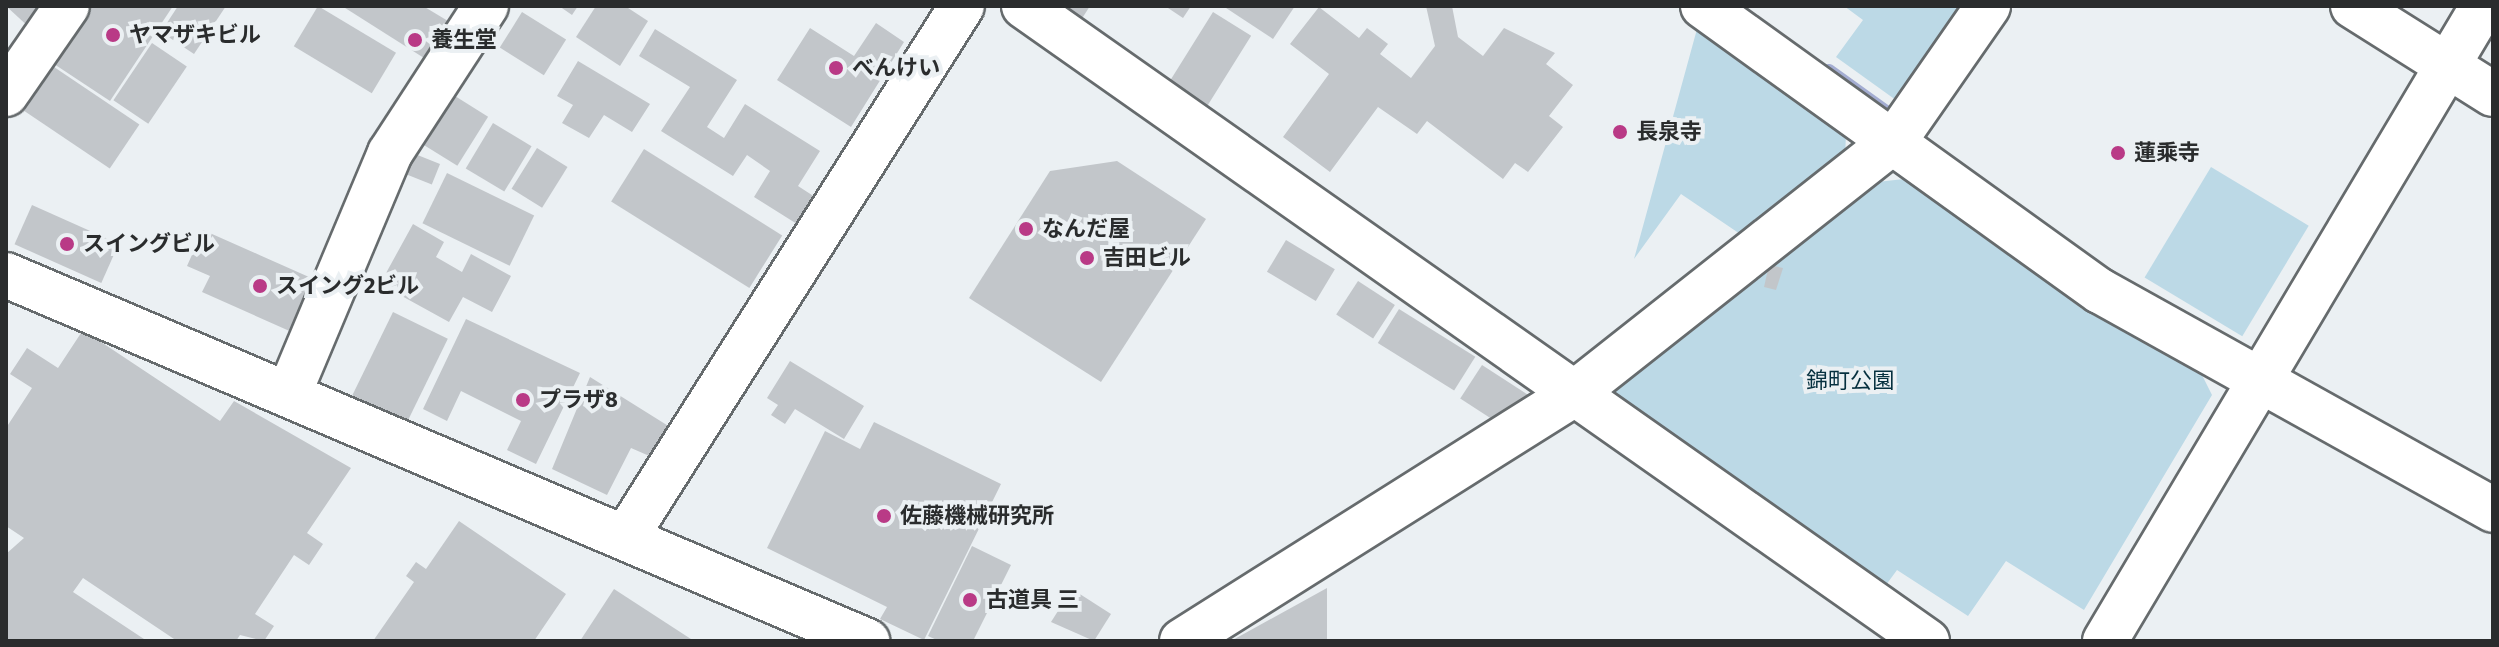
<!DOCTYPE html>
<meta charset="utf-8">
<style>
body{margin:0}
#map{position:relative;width:2499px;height:647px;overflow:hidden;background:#ebf0f3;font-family:"Fira Sans","Noto Sans JP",sans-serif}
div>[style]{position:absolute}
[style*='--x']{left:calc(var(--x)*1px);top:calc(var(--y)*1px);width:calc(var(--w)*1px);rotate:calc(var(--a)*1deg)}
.green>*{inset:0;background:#bcd9e6;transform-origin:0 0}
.stream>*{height:12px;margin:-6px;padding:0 6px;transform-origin:6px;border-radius:6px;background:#a4add2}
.building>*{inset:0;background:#c2c6ca;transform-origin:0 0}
.roads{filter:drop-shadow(2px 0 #666b6d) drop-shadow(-2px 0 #666b6d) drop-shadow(0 2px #666b6d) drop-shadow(0 -2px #666b6d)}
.street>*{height:44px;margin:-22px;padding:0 22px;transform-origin:22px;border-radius:22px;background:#fff}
.secondary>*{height:44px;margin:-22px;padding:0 22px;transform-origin:22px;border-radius:22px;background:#fff}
.dots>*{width:22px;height:22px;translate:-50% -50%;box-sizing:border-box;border:4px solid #ebf0f3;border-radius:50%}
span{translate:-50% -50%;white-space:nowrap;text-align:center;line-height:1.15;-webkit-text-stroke:8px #ebf0f3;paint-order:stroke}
.poi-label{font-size:22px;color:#2a2c2d;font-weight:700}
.left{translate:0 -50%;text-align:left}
.park-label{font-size:22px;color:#06303f}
.frame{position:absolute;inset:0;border:8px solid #2a2c2d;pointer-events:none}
</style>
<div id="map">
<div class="green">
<i style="clip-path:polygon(1844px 6px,1970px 6px,1900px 103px,1836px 57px,1863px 20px)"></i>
<i style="clip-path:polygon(1697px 29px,1846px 133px,1845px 159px,1746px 238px,1681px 194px,1634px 259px)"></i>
<i style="left:2211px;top:167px;width:114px;height:129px;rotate:31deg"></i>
<i style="clip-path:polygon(1913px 178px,2082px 309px,2201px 373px,2212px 395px,2084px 610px,2006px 561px,1968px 616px,1897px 570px,1886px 585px,1602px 388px,1868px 183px)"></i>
</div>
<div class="stream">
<i style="--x:1829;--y:70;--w:74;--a:35.6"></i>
</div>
<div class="building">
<i style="clip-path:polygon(6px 6px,40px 6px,45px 9px,31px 29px)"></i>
<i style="clip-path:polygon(92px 6px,173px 6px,110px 101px,54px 64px)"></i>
<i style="clip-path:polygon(178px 6px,226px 6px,194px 54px,161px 32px)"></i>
<i style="left:318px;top:6px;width:91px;height:47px;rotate:31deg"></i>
<i style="clip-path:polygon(342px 6px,423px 6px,448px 21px,424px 58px)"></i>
<i style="clip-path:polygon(559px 6px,578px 6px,572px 15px)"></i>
<i style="clip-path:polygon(596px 6px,625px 6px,648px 21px,620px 66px,576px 37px)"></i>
<i style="clip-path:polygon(1060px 6px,1090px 6px,1081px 20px)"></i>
<i style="clip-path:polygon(1165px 6px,1191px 6px,1183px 18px)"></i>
<i style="clip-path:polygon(1223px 6px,1295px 6px,1273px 39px)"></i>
<i style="clip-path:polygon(1426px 6px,1452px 6px,1458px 37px,1483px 56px,1504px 28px,1555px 53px,1546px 64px,1573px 85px,1549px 116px,1563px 127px,1528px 172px,1515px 163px,1503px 179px,1427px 121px,1417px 134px,1378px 107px,1330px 172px,1283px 137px,1329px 74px,1290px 44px,1319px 7px,1359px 38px,1367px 28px,1388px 44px,1380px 54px,1411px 78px,1435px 46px)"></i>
<i style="left:522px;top:12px;width:52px;height:42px;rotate:32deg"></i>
<i style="left:1213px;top:12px;width:45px;height:89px;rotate:32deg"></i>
<i style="clip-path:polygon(876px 23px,904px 42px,851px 127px,777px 80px,810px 28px,854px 56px)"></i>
<i style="clip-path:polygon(655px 29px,737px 80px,707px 127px,724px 138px,745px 104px,820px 151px,798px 186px,815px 197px,797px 224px,754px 197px,770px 171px,747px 155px,733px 176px,661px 131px,690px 87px,639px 56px)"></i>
<i style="left:152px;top:43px;width:42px;height:69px;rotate:34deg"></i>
<i style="clip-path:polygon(578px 61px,650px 104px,632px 132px,604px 115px,589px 138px,562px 123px,573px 105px,557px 96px)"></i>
<i style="left:54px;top:67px;width:103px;height:53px;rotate:34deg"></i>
<i style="left:455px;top:96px;width:39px;height:58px;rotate:32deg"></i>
<i style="left:493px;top:123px;width:45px;height:53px;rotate:31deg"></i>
<i style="left:537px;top:148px;width:36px;height:48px;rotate:32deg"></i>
<i style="left:644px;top:149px;width:163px;height:62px;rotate:32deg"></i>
<i style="left:415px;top:154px;width:27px;height:22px;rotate:22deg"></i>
<i style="clip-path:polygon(1117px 161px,1206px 219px,1101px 382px,969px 298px,1050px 171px)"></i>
<i style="left:447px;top:173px;width:97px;height:56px;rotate:26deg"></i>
<i style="left:32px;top:205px;width:95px;height:43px;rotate:24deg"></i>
<i style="clip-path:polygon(413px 224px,444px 242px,436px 257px,462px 272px,471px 254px,511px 276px,492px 312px,463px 297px,449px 322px,380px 284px)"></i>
<i style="clip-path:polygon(203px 230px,318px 281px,294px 333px,202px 292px,210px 276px,187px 266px)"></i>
<i style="left:1286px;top:240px;width:57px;height:37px;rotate:31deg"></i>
<i style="clip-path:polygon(1769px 265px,1783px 268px,1776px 290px,1764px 287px)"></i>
<i style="left:1358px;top:281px;width:44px;height:40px;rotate:33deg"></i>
<i style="left:1399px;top:309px;width:90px;height:40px;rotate:32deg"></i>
<i style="left:393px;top:312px;width:61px;height:93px;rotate:26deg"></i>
<i style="clip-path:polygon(466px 319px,580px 373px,536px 464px,507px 450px,521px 421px,461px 391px,447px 421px,423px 409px)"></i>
<i style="clip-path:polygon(83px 330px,220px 421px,234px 401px,351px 468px,307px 533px,323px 544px,309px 565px,294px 555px,255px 614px,274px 626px,264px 641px,240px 635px,236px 641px,177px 641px,83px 578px,73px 592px,147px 641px,6px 641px,6px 554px,24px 538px,6px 526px,6px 428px,32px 388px,10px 374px,27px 348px,58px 368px)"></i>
<i style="clip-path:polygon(790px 361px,864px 406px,844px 439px,795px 409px,785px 424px,771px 415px,778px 405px,767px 398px)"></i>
<i style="left:1482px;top:365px;width:56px;height:40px;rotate:33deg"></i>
<i style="clip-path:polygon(590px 377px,670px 427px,654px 458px,631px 448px,607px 495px,552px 469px)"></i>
<i style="clip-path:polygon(874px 422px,1001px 484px,924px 640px,880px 619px,887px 607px,767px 548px,825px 431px,860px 449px)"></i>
<i style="clip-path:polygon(459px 521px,566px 594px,534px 641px,373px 641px,414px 582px,406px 576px,416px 562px,426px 569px)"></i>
<i style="clip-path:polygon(972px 546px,1011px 565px,973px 641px,939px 641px,928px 636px)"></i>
<i style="clip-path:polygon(1327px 588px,1327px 641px,1231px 641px)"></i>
<i style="clip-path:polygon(614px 589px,694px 641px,580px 641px)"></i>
<i style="clip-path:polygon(1072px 589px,1111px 614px,1094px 641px,1051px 622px)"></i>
</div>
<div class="roads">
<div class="street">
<i style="--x:1024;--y:6;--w:1104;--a:35.12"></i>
<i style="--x:1703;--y:6;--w:489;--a:35.7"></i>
<i style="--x:2100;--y:291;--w:450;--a:29.1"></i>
<i style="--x:290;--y:391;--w:258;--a:-67.2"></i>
<i style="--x:390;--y:153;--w:176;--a:-56.9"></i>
<i style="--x:627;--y:535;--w:626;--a:-57.66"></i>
<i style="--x:1182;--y:641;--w:461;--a:-32.2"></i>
<i style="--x:1572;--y:395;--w:412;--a:-38.3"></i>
<i style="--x:1895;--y:140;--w:163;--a:-55.2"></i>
</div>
<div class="secondary">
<i style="--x:2353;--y:6;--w:165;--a:32.2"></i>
<i style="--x:6;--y:94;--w:107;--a:-55.3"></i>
<i style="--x:6;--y:275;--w:936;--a:23.03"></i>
<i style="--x:2105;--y:641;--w:739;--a:-59.24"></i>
</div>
</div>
<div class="dots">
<i style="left:113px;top:35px;background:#b93a86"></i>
<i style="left:415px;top:40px;background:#b93a86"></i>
<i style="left:836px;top:68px;background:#b93a86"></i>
<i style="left:1620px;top:132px;background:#b93a86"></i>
<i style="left:2118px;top:153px;background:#b93a86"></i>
<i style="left:1026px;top:229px;background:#b93a86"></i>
<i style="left:67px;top:244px;background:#b93a86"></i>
<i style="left:1087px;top:258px;background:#b93a86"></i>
<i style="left:260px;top:286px;background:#b93a86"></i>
<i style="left:523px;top:400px;background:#b93a86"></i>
<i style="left:884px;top:516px;background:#b93a86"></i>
<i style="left:970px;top:600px;background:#b93a86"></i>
</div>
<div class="poi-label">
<span class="left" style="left:129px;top:35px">ヤマザキビル</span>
<span class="left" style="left:431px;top:40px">養生堂</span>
<span class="left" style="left:852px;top:68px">べんけい</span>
<span class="left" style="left:1636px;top:132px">長泉寺</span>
<span class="left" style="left:2134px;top:153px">蓮乘寺</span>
<span class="left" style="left:1042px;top:229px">なんだ屋</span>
<span class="left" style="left:83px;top:244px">スイングビル</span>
<span class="left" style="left:1103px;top:258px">吉田ビル</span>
<span class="left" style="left:276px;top:286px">スイング2ビル</span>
<span class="left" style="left:539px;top:400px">プラザ8</span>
<span class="left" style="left:900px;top:516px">佐藤機械研究所</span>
<span class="left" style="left:986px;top:600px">古道具 三</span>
</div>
<div class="park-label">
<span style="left:1850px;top:381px">錦町公園</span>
</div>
<div class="frame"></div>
</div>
